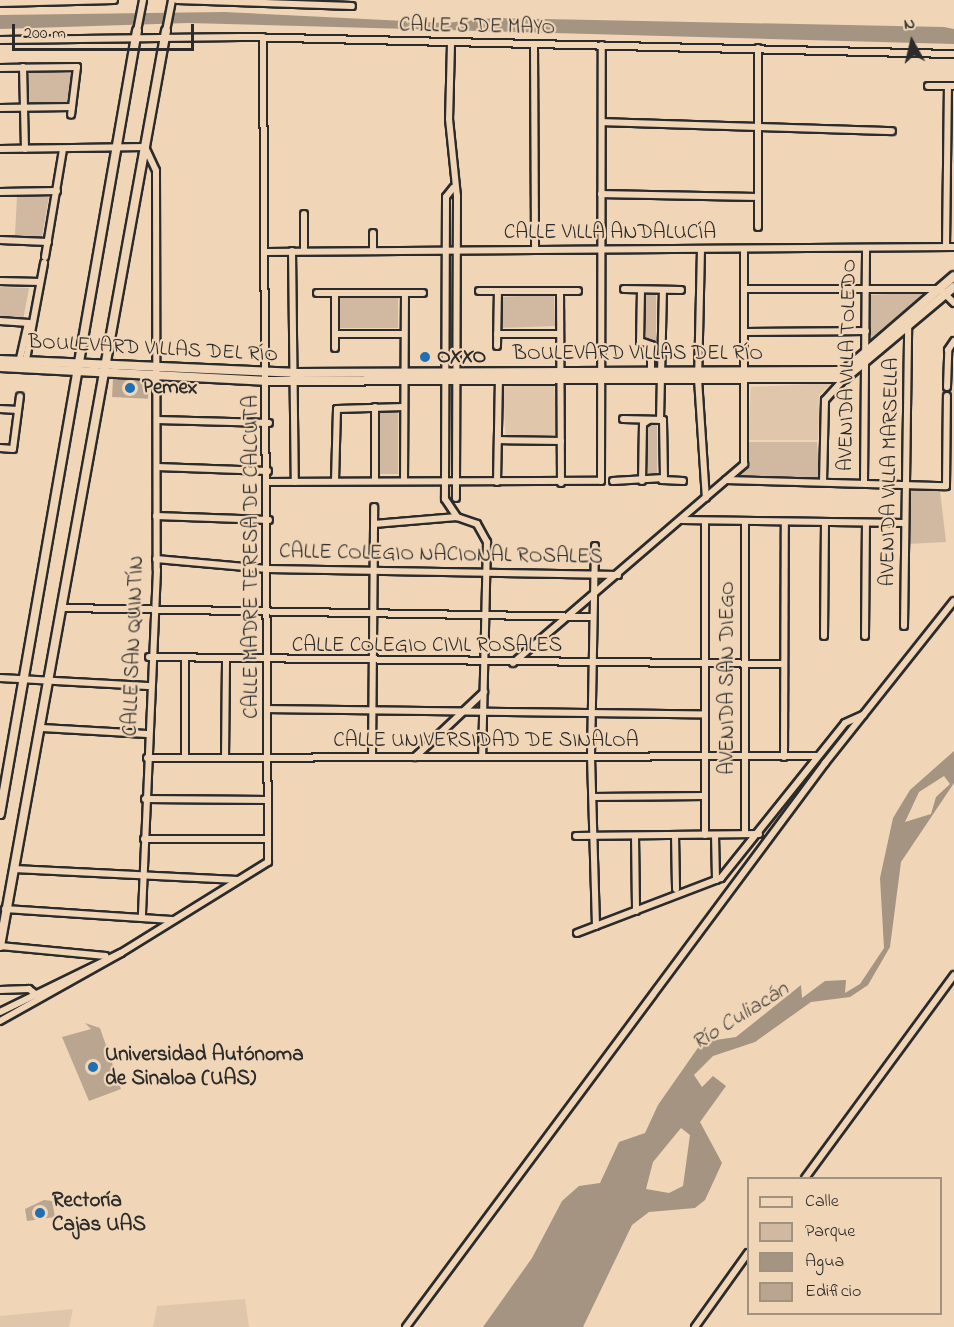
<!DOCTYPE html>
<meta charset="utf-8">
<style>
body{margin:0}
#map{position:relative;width:954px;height:1327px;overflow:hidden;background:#f0d5b7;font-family:"Indie Flower",sans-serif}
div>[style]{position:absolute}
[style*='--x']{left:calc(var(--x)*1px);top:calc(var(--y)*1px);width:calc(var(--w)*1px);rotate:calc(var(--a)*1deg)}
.built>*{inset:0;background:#e0c7ab;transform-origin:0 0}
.green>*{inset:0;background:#d0b9a0;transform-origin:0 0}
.water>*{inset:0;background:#a49481}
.building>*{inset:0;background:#baa590;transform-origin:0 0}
.roads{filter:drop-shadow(2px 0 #2b2b2b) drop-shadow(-2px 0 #2b2b2b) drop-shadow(0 2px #2b2b2b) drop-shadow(0 -2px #2b2b2b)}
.minor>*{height:6px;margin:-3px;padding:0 3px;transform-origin:3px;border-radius:3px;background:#f0d5b7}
.tertiary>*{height:8px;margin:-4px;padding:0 4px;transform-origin:4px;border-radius:4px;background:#f0d5b7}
.dots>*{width:16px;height:16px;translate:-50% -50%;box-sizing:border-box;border:3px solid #f0d5b7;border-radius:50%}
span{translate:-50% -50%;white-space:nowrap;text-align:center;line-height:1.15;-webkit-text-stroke:4.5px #f0d5b7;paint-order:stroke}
.street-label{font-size:21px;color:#2b2b2b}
.poi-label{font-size:21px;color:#2b2b2b;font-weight:700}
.left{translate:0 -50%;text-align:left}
.water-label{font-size:22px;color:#494540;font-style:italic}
.legend{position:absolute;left:747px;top:1177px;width:195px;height:138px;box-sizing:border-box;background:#f0d5b7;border:2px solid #a1917f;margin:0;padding:8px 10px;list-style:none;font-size:18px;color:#2b2b2b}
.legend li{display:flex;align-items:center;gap:12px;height:30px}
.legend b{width:30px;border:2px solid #a1917f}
.north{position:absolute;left:882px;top:12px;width:60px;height:60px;-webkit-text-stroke:4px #f0d5b7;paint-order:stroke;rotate:352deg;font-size:16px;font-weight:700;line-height:24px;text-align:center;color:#2b2b2b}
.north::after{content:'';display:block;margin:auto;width:21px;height:27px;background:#2b2b2b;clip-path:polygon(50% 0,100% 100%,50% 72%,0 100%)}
.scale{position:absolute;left:12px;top:24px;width:182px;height:27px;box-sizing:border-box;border:3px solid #2b2b2b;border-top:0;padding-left:8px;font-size:18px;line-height:21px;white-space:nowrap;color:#2b2b2b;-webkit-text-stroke:4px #f0d5b7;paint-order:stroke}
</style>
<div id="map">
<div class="built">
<i style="clip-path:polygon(832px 383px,819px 395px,818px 440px,748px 440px,751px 387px)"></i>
<i style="left:554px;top:384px;width:52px;height:51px;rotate:87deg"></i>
<i style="clip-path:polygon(245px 1299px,249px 1327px,153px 1327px,157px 1306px)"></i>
<i style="clip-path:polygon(73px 1309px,69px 1327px,0 1327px,0 1316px)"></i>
</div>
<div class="green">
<i style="clip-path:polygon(73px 69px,67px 103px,26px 103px,25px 70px)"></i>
<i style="clip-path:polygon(17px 196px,49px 196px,42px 237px,15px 235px)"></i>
<i style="clip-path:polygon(0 287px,29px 288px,23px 320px,0 319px)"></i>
<i style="clip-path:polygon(930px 292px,870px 343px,869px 295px)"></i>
<i style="left:641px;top:294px;width:15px;height:49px"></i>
<i style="left:554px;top:295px;width:31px;height:56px;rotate:88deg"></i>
<i style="left:337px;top:298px;width:61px;height:30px"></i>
<i style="left:377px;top:408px;width:21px;height:66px"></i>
<i style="left:644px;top:424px;width:13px;height:53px"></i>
<i style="clip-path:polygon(746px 442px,817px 442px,819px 478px,737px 476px,746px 468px)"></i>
<i style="clip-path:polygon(908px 485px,940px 491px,946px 542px,907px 544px)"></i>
</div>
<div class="water">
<i style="clip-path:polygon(224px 12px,445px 23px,494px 18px,944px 27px,954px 29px,954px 44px,188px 23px,0 29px,0 15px)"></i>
<i style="clip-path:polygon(evenodd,954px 751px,954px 783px,901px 862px,890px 947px,868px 985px,850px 997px,811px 1002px,755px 1042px,713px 1056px,694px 1075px,702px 1087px,713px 1076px,726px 1086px,700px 1122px,722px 1163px,705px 1200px,695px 1208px,649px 1212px,632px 1225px,583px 1327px,483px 1327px,532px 1258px,562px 1201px,579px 1186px,600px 1183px,619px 1142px,645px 1133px,658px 1105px,702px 1042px,736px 1037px,801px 985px,802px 998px,825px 981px,846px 980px,845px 993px,860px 984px,884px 948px,880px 878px,893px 818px,910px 790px,954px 751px,944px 776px,950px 784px,936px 797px,931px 814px,905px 822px,919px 792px,944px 776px,954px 751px,681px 1128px,690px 1135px,683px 1186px,669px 1193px,646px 1189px,653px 1162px,681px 1128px)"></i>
</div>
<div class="building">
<i style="left:113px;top:379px;width:36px;height:18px;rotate:3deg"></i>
<i style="clip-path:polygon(85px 1023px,100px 1028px,121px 1089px,89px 1101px,62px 1037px,91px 1029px)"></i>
<i style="clip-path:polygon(44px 1200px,52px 1201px,55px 1217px,27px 1221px,25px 1209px)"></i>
</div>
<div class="roads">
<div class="minor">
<i style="--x:177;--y:0;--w:175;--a:2"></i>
<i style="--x:0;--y:3;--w:114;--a:-1.5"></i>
<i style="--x:137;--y:31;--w:32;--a:-79"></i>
<i style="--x:166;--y:31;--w:32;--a:-79"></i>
<i style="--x:0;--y:40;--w:241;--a:-0.7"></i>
<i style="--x:241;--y:37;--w:713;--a:1.37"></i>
<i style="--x:451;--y:44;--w:75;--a:91.5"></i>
<i style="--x:449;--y:119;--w:77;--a:84.1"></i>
<i style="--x:457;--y:196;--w:302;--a:90.2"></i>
<i style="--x:534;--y:46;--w:204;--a:89.7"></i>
<i style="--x:23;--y:67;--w:82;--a:88.6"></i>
<i style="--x:0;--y:68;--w:77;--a:-0.7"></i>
<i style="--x:77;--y:67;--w:48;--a:97.1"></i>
<i style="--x:928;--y:86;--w:26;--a:0"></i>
<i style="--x:0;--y:108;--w:72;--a:-0.8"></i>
<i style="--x:602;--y:122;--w:290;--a:1.8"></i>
<i style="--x:0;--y:149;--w:145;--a:-0.8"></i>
<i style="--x:145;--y:147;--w:26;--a:65"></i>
<i style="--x:156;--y:171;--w:399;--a:89.9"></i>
<i style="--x:157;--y:570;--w:348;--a:92.5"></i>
<i style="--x:453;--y:188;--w:11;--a:128"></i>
<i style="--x:446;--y:197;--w:302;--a:90.2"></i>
<i style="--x:445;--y:499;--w:22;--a:56"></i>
<i style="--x:457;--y:517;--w:21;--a:19"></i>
<i style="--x:477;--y:524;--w:21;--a:61"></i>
<i style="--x:487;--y:542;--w:215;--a:91.3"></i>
<i style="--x:0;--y:192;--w:57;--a:-1"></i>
<i style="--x:601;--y:194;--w:153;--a:1.1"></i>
<i style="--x:758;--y:227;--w:179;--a:-90"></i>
<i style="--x:0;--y:240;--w:48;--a:2.4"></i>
<i style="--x:946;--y:247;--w:161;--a:-89.3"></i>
<i style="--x:701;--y:249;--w:130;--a:91.3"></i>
<i style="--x:698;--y:379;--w:119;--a:86.2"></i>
<i style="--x:292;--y:251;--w:231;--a:89.3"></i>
<i style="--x:304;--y:251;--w:37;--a:-90"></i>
<i style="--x:373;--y:251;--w:18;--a:-90"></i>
<i style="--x:266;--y:252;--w:688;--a:-0.42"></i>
<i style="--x:45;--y:257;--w:109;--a:-80.5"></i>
<i style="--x:0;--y:281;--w:40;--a:1.4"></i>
<i style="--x:624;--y:289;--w:57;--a:1"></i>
<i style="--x:744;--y:289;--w:196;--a:0"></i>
<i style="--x:940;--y:289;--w:20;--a:45"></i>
<i style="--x:641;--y:290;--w:51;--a:91.1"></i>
<i style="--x:640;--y:341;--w:12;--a:20"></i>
<i style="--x:651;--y:345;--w:31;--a:90"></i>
<i style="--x:479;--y:291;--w:99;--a:0"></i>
<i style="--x:560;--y:291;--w:192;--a:89.7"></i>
<i style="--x:317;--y:293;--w:106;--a:0"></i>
<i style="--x:335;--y:294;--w:54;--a:90"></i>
<i style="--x:0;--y:321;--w:29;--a:4"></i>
<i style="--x:745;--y:332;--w:121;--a:-0.5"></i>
<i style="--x:335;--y:334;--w:69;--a:0"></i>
<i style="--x:497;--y:334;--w:63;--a:0"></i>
<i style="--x:497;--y:346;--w:55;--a:-89"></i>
<i style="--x:19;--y:363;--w:41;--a:-77.3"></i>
<i style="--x:25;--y:365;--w:104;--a:-79.4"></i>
<i style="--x:947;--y:387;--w:37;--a:-88"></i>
<i style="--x:948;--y:350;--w:11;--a:-56"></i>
<i style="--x:0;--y:409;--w:18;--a:3"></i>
<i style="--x:157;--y:420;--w:112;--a:1.5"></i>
<i style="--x:660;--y:420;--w:130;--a:-88.7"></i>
<i style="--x:498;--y:440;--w:63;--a:0.9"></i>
<i style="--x:0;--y:448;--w:13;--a:4"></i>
<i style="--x:13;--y:449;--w:53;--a:-82.5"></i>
<i style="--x:157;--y:467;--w:111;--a:2.1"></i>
<i style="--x:662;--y:480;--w:21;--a:3"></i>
<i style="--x:726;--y:480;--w:220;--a:1.6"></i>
<i style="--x:335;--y:481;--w:72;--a:-88.4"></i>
<i style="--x:337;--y:409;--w:67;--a:-1.7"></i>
<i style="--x:375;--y:481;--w:74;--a:-90"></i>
<i style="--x:404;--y:481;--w:188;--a:-89.7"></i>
<i style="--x:613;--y:481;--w:51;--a:-3.4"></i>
<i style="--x:664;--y:478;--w:58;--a:-91"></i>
<i style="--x:663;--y:420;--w:40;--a:-178.6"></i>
<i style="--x:642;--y:481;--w:57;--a:-89"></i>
<i style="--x:643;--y:424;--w:7;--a:-34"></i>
<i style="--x:268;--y:482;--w:333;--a:-0.2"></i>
<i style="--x:601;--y:481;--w:436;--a:-89.9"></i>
<i style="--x:497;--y:482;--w:102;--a:-88.9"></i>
<i style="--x:823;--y:482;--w:82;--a:-88.6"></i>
<i style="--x:825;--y:400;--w:30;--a:-48"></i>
<i style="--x:864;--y:483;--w:235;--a:-89.5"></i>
<i style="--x:946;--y:486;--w:90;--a:-89.4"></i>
<i style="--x:156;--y:516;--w:113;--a:2"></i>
<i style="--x:682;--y:520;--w:223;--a:0.8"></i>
<i style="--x:705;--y:521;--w:314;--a:90"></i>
<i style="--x:374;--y:524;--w:83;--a:-4.8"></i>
<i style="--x:595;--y:546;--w:211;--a:91.1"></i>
<i style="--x:591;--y:757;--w:169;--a:88.3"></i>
<i style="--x:156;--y:559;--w:112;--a:5.1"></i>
<i style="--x:268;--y:569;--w:350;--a:1"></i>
<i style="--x:63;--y:608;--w:529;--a:0.97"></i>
<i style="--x:904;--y:626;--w:302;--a:-89.2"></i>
<i style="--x:824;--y:636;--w:114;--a:-89.5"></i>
<i style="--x:865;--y:636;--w:113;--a:-89.5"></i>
<i style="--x:149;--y:657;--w:635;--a:0.63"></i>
<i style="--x:185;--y:659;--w:99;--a:90"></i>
<i style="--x:513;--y:663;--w:305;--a:-40.7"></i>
<i style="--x:744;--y:464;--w:215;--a:-90"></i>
<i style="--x:0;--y:678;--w:148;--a:3.1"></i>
<i style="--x:267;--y:709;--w:438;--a:0.7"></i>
<i style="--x:42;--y:728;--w:105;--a:3.3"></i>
<i style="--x:372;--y:757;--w:250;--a:-89.5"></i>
<i style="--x:415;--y:757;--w:95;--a:-43.3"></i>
<i style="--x:784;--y:757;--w:235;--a:-89.8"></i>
<i style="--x:147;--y:758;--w:670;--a:-0.17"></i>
<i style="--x:225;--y:758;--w:98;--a:-89.4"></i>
<i style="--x:593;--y:797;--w:112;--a:-0.5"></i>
<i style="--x:145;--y:799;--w:123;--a:0.5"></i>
<i style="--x:745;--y:834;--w:313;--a:-90"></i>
<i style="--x:675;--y:835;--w:54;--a:88.9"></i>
<i style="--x:715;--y:835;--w:45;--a:88.7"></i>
<i style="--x:576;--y:836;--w:183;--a:-0.6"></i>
<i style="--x:635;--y:836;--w:75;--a:89.2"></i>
<i style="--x:144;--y:839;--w:124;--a:0"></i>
<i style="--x:14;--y:869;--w:224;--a:2.8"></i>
<i style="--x:5;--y:909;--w:167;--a:3.8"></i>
<i style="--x:577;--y:933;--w:154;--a:-20.9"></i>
<i style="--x:721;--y:878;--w:198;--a:-51.3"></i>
<i style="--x:845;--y:723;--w:20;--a:-24"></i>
<i style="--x:0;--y:946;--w:106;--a:5.4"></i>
<i style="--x:0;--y:990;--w:29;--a:-2"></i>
<i style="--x:29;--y:989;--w:11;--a:38"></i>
<i style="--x:0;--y:1012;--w:135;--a:-26"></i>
<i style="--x:121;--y:953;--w:173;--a:-31.8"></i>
<i style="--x:268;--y:862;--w:825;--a:-90.35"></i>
<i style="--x:0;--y:1021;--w:139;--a:-29.3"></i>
<i style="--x:805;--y:1178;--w:252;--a:-53.7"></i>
<i style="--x:406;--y:1327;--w:703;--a:-53.39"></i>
<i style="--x:825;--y:763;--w:207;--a:-51.5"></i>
<i style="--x:695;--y:1327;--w:91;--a:-54.4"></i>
</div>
<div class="tertiary">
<i style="--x:0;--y:360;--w:293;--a:2.5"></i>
<i style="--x:293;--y:373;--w:551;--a:-0.21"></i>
<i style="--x:844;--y:371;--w:145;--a:-40.8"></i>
<i style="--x:0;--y:367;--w:269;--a:3"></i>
<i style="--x:269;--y:381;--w:576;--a:-0.3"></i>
<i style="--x:845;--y:378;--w:142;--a:-39.9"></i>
<i style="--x:0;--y:814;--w:795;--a:-80.08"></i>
<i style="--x:0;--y:946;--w:930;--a:-79.72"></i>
</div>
</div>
<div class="dots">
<i style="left:425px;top:357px;background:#1f6fb2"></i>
<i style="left:130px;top:388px;background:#1f6fb2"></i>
<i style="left:93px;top:1067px;background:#1f6fb2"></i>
<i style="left:40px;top:1213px;background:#1f6fb2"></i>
</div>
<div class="street-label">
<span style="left:477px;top:27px;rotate:1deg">CALLE 5 DE MAYO</span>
<span style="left:610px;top:233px">CALLE VILLA ANDALUCÍA</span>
<span style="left:153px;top:349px;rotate:3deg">BOULEVARD VILLAS DEL RÍO</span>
<span style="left:638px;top:354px">BOULEVARD VILLAS DEL RÍO</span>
<span style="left:848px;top:365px;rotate:-89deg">AVENIDA VILLA TOLEDO</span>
<span style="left:890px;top:472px;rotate:-89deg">AVENIDA VILLA MARSELLA</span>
<span style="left:441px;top:555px;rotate:1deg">CALLE COLEGIO NACIONAL ROSALES</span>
<span style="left:252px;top:557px;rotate:-90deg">CALLE MADRE TERESA DE CALCUTA</span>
<span style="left:134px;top:646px;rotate:-88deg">CALLE SAN QUINTÍN</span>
<span style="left:427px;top:646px">CALLE COLEGIO CIVIL ROSALES</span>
<span style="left:728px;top:678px;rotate:-90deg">AVENIDA SAN DIEGO</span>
<span style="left:486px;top:741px">CALLE UNIVERSIDAD DE SINALOA</span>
</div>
<div class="poi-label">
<span class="left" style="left:437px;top:357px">OXXO</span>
<span class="left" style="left:142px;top:388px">Pemex</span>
<span class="left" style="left:105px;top:1067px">Universidad Autónoma<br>de Sinaloa (UAS)</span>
<span class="left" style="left:52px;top:1213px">Rectoría<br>Cajas UAS</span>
</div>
<div class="water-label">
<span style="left:741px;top:1017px;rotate:-32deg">Río Culiacán</span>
</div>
<ul class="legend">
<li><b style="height:8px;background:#f0d5b7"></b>Calle</li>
<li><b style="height:16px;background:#d0b9a0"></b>Parque</li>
<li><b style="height:16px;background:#a49481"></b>Agua</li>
<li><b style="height:16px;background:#baa590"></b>Edificio</li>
</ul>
<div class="north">N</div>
<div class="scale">200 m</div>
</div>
